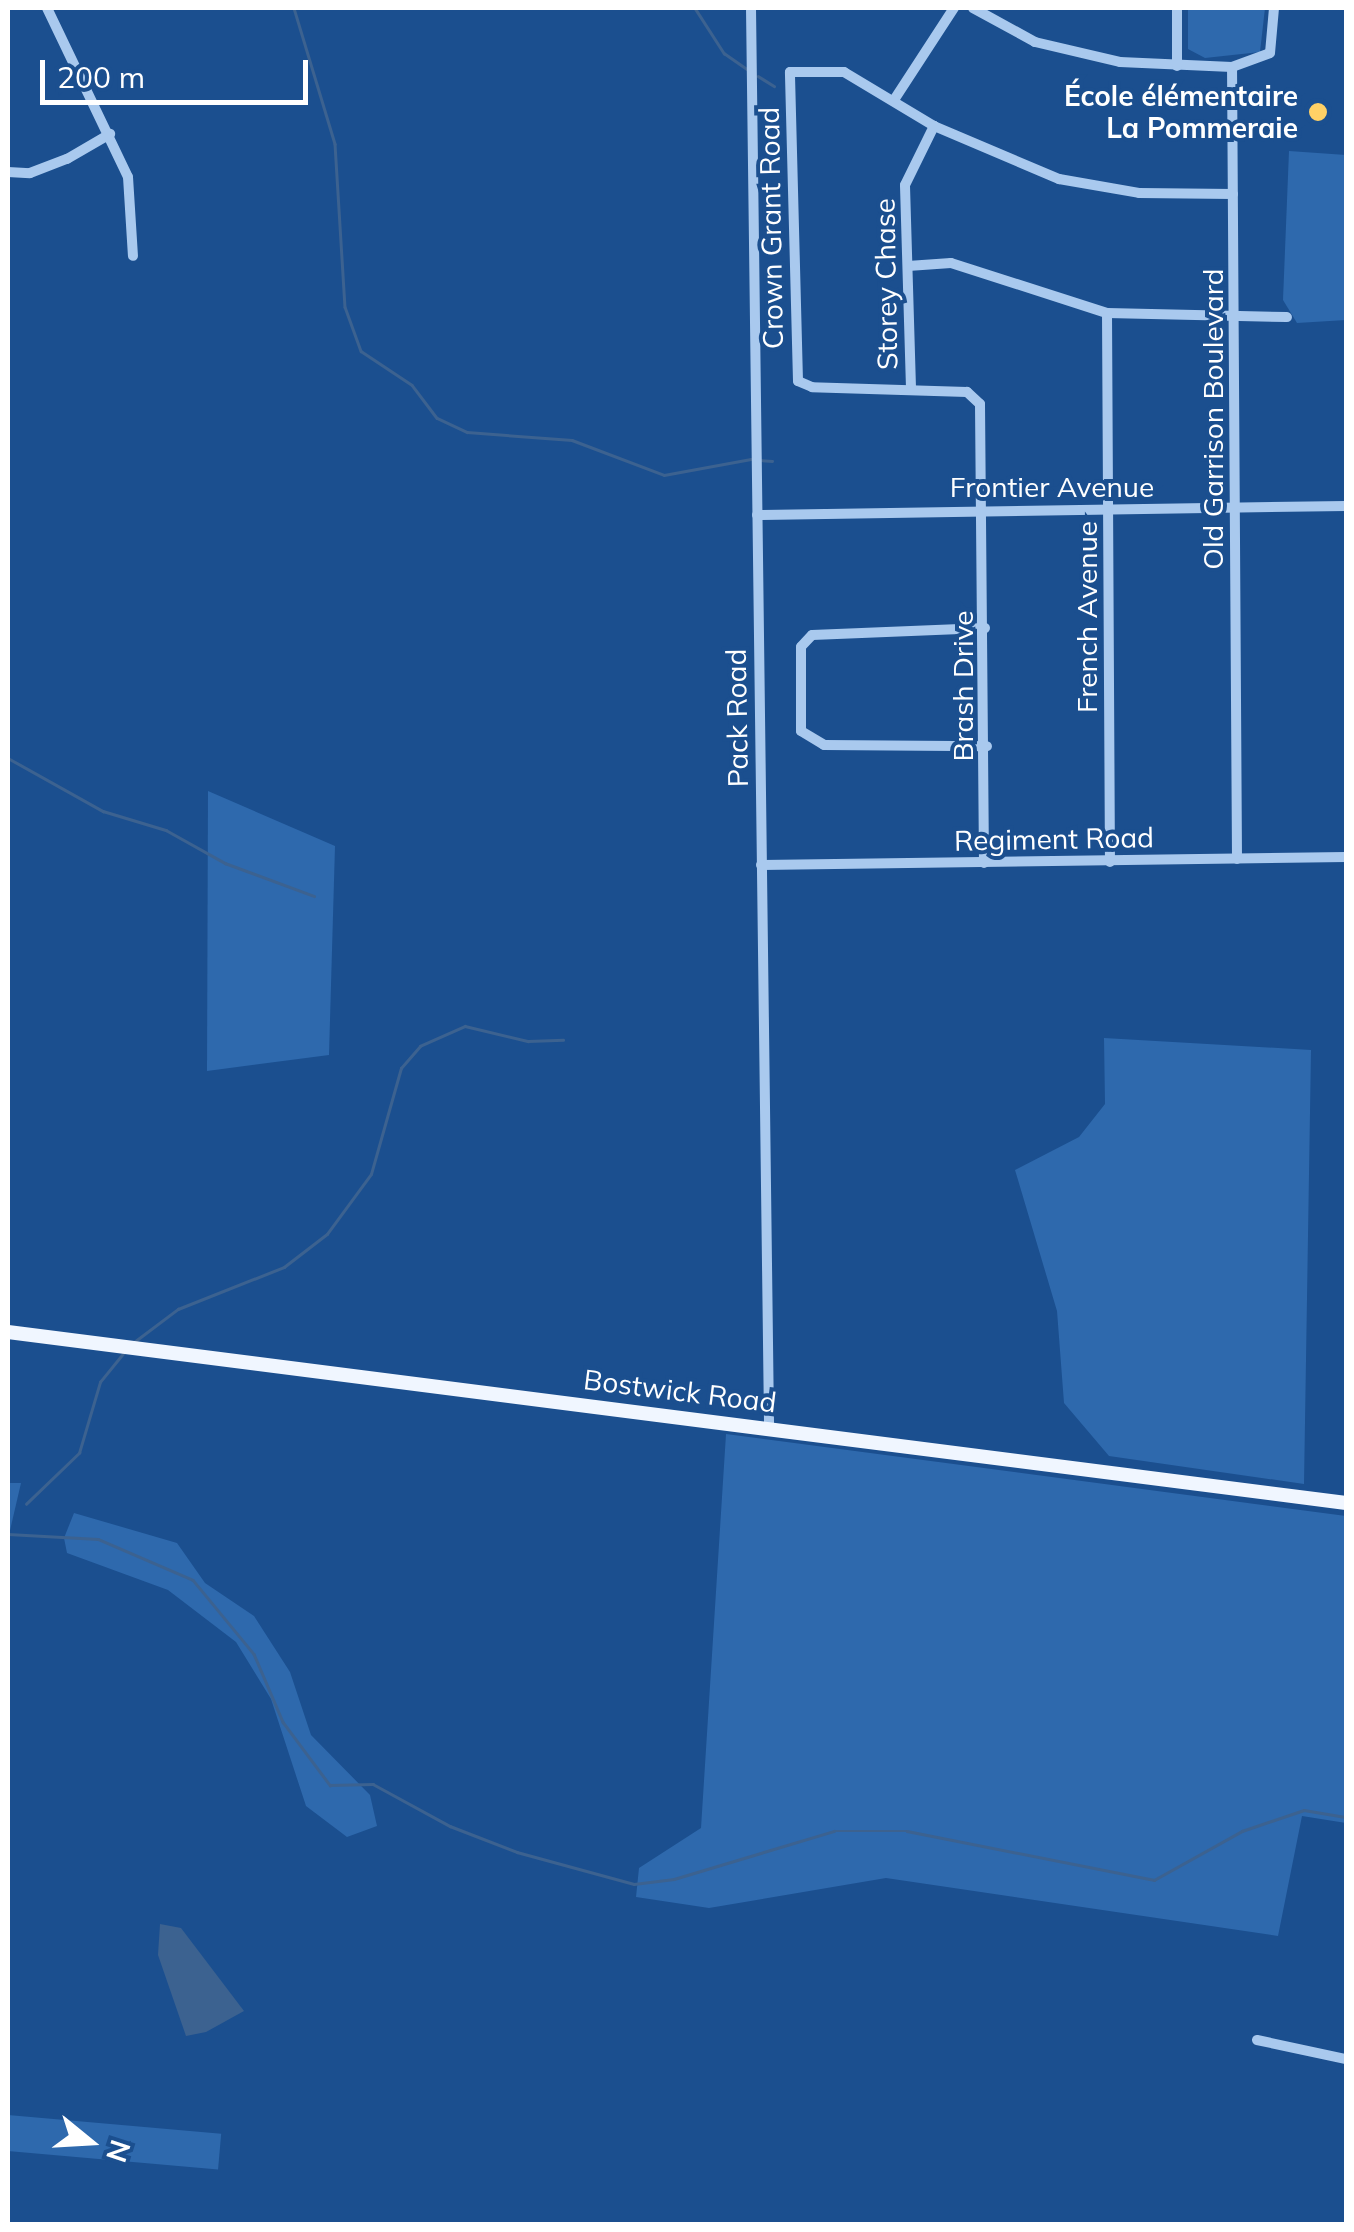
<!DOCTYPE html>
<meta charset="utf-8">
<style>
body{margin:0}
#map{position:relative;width:1354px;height:2232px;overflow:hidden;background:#1b4f8f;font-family:Mulish,sans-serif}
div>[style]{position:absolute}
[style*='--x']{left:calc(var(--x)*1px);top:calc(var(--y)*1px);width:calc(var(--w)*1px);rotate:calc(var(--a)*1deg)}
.green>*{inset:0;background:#2e69ad;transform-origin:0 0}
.water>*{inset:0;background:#3c6290}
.stream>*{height:2.5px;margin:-1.25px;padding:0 1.25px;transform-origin:1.25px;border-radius:1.25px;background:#3c6290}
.minor>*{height:10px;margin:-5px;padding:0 5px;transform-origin:5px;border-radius:5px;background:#a9c9ee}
.major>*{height:14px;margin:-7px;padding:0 7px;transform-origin:7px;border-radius:7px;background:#f0f6ff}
.dots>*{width:28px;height:28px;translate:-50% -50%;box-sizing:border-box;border:5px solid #1b4f8f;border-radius:50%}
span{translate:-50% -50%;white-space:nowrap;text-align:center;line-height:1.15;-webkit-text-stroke:8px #1b4f8f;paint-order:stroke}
.poi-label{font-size:28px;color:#fff;font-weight:700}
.right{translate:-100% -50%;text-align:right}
.street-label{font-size:28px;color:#fff}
.frame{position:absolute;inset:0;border:10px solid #fff;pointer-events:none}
.north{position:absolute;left:40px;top:2092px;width:100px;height:100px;-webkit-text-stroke:8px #1b4f8f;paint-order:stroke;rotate:108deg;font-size:28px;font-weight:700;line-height:40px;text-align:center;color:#fff}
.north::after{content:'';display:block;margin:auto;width:35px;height:45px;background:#fff;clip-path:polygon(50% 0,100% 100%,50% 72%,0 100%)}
.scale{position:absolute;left:40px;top:60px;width:268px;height:45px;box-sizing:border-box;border:5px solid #fff;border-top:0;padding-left:12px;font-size:30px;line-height:35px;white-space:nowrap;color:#fff;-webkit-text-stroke:8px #1b4f8f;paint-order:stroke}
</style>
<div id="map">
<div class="green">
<i style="clip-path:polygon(1188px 8px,1265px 8px,1260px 52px,1205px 58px,1188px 49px)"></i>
<i style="clip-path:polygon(1289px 151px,1346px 155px,1346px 320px,1297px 323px,1283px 300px)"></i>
<i style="clip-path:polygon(208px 791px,335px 846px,329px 1055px,207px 1071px)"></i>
<i style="clip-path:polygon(1104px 1038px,1311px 1050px,1304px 1484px,1109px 1456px,1064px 1403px,1057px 1311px,1015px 1170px,1079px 1137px,1105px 1104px)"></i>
<i style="clip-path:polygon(726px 1434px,1346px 1516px,1346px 1823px,1302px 1816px,1278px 1936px,886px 1878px,709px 1908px,636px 1897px,639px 1868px,701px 1828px)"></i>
<i style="clip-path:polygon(8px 1483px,21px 1483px,8px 1539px)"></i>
<i style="clip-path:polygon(74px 1513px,177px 1543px,205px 1583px,254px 1616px,290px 1672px,311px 1735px,370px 1795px,377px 1826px,347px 1837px,306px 1806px,271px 1699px,236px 1642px,168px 1590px,67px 1553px,64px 1538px)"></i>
<i style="left:8px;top:2115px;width:214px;height:36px;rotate:5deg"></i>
</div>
<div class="water">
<i style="clip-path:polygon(160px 1924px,181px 1928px,244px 2011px,206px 2032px,186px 2036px,158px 1955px)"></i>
</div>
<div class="stream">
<i style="--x:294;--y:8;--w:142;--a:73.2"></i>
<i style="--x:335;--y:144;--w:163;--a:86.5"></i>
<i style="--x:345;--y:307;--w:47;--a:70"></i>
<i style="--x:361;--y:351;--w:61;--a:33.7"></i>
<i style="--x:412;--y:385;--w:41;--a:52.9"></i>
<i style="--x:437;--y:418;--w:33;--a:25"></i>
<i style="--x:467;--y:432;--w:105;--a:4.4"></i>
<i style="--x:572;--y:440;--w:98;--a:20.8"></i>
<i style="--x:664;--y:475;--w:88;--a:-10.4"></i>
<i style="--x:695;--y:8;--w:54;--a:57.2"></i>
<i style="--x:724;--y:53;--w:28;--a:35"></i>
<i style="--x:758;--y:76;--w:19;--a:32"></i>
<i style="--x:759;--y:460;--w:13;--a:4"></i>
<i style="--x:8;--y:758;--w:109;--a:29.2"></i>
<i style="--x:103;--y:811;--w:66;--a:16.8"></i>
<i style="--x:166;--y:830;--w:68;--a:29.2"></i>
<i style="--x:225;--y:863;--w:95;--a:20.3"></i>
<i style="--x:134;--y:1342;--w:55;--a:-36.9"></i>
<i style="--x:178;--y:1309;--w:114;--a:-21.6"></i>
<i style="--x:284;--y:1267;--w:54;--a:-37.5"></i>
<i style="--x:327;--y:1234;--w:74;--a:-53.7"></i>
<i style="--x:371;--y:1174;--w:110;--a:-74.2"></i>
<i style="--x:401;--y:1068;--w:29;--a:-49"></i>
<i style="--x:420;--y:1046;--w:49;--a:-24"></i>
<i style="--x:465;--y:1026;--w:65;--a:13.4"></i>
<i style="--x:528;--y:1041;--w:35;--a:-2"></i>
<i style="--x:26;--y:1504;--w:74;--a:-43.9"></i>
<i style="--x:79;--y:1453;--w:74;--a:-73.5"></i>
<i style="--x:100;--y:1382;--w:40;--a:-51"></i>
<i style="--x:8;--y:1534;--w:90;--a:3.2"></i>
<i style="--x:98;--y:1539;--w:103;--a:23.3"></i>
<i style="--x:193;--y:1580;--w:96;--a:50.5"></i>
<i style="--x:254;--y:1654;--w:74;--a:66.9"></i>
<i style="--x:283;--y:1722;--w:79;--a:53.3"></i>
<i style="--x:330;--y:1785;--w:43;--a:-1.3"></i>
<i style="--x:373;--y:1784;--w:88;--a:28.6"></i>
<i style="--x:450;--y:1826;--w:72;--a:21.2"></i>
<i style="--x:517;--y:1852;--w:121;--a:15.3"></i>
<i style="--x:634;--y:1884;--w:40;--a:-7.1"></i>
<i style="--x:674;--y:1879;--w:167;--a:-16.7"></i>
<i style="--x:834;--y:1831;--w:73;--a:0"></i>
<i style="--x:907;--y:1831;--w:252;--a:11.2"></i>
<i style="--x:1154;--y:1880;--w:101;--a:-29.1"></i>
<i style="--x:1242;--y:1831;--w:65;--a:-18.7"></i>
<i style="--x:1304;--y:1810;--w:43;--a:9.5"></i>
</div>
<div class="minor">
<i style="--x:47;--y:8;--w:187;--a:64.4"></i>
<i style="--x:128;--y:177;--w:79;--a:86.4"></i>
<i style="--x:751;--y:8;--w:1420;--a:89.27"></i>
<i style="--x:973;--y:8;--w:71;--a:28.7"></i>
<i style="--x:1035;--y:42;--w:87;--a:13.2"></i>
<i style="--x:1120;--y:62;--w:112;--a:2.6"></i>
<i style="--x:1177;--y:66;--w:58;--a:-90"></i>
<i style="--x:894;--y:100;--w:110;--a:-56.9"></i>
<i style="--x:8;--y:172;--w:22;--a:3"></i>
<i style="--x:30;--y:173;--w:40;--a:-21"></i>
<i style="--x:67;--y:159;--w:50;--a:-30.2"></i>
<i style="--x:908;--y:266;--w:43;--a:-4"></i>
<i style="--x:951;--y:263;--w:164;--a:17.8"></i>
<i style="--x:1107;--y:313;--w:180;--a:1.3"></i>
<i style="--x:1107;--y:313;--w:549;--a:89.69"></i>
<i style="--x:911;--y:388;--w:203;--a:-91.7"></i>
<i style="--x:905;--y:185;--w:66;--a:-63.8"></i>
<i style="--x:757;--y:515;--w:589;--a:-0.88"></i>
<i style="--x:985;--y:628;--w:173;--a:177.7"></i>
<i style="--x:812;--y:635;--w:16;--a:133"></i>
<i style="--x:801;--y:647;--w:84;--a:90"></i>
<i style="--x:801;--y:731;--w:27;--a:31"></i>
<i style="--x:824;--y:745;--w:163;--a:0.4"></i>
<i style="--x:1237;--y:859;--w:792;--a:-90.36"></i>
<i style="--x:1232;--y:67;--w:40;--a:-20.2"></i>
<i style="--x:1270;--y:53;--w:45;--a:-84.9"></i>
<i style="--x:984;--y:863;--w:459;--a:-90.5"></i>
<i style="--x:980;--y:404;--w:18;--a:-137"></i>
<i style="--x:967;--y:392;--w:155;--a:-178.2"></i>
<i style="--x:812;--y:387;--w:15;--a:-157"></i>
<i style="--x:798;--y:381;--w:309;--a:-91.5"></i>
<i style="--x:790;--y:72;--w:54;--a:0"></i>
<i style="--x:844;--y:72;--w:105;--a:31"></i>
<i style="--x:934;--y:126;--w:136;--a:23"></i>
<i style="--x:1059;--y:179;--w:81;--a:9.9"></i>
<i style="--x:1139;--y:193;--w:94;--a:0.6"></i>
<i style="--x:761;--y:865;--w:585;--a:-0.78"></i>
<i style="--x:1257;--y:2040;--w:91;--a:12.1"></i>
</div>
<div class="major">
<i style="--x:8;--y:1332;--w:1349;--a:7.28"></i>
</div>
<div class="dots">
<i style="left:1318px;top:112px;background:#ffd166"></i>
</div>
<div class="poi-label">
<span class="right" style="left:1298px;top:112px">École élémentaire<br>La Pommeraie</span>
</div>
<div class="street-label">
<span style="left:771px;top:228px;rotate:-91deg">Crown Grant Road</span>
<span style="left:886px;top:284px;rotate:-91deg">Storey Chase</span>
<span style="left:1213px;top:419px;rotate:-90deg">Old Garrison Boulevard</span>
<span style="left:1052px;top:487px">Frontier Avenue</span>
<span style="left:1087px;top:617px;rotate:-90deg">French Avenue</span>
<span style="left:963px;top:686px;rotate:-90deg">Brash Drive</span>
<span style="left:737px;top:718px;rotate:-91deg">Pack Road</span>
<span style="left:1054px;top:839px;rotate:-1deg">Regiment Road</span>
<span style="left:680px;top:1391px;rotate:7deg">Bostwick Road</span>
</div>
<div class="frame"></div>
<div class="north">N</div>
<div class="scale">200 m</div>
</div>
